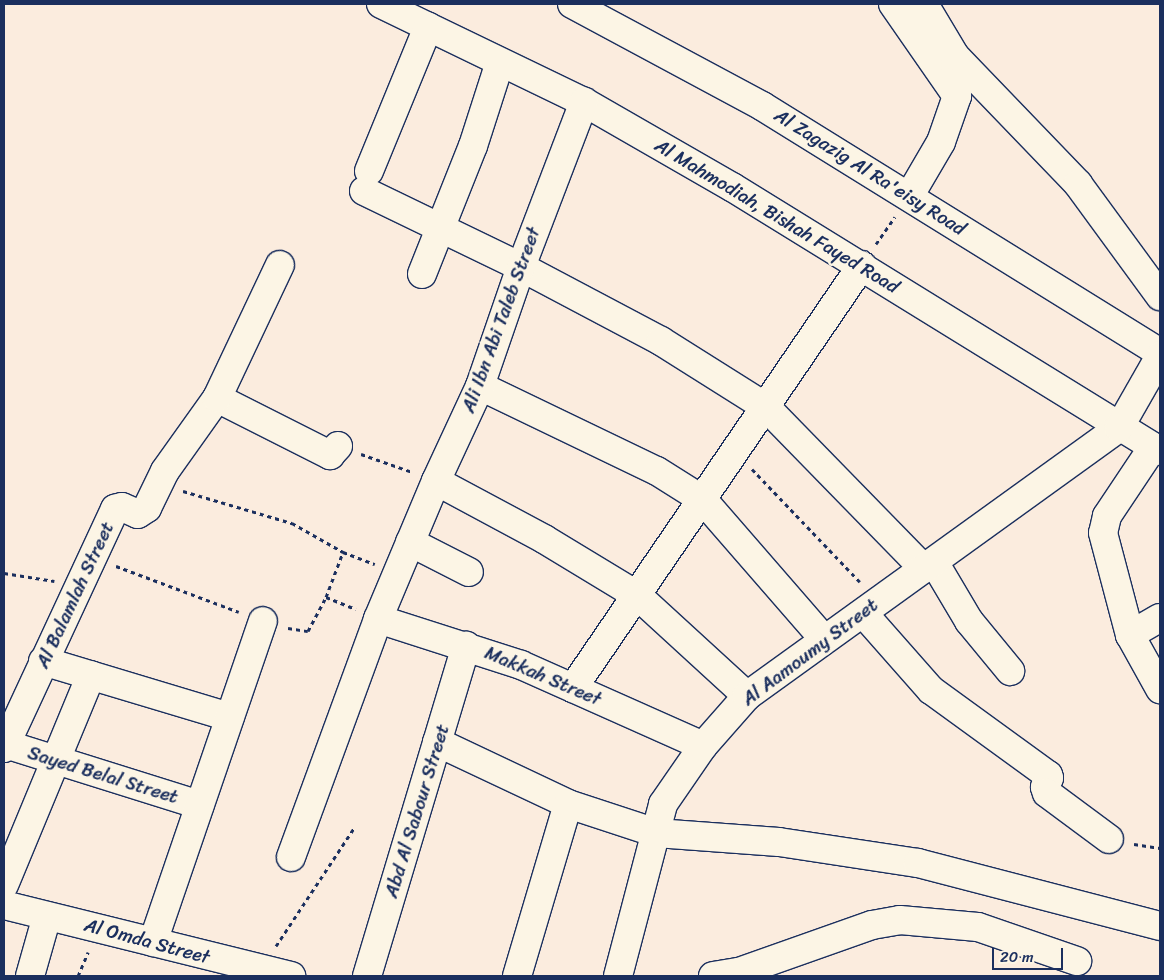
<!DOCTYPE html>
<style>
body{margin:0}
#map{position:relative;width:1164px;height:980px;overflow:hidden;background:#fbecde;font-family:Sriracha,sans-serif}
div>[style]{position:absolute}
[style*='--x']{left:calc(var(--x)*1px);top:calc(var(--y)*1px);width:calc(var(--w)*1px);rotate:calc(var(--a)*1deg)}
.path>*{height:3px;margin-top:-1.5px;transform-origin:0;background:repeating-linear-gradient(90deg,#1b2f5e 0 4px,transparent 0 8px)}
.roads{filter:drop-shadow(1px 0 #1b2f5e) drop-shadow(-1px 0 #1b2f5e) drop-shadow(0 1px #1b2f5e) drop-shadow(0 -1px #1b2f5e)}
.minor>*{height:28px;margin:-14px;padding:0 14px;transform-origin:14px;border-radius:14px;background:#fcf5e5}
span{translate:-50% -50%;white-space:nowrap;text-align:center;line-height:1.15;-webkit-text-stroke:5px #fcf5e5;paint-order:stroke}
.street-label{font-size:19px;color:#1b2f5e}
.frame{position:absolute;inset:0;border:5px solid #1b2f5e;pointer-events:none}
.scale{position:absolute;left:992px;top:948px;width:71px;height:22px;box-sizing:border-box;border:2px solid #1b2f5e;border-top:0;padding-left:6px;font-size:15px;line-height:18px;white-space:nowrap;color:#1b2f5e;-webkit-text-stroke:4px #fcf5e5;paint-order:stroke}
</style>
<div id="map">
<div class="path">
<i style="--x:876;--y:244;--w:33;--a:-55"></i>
<i style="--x:361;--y:454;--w:54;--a:19.4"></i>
<i style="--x:752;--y:469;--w:156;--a:46.3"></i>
<i style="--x:183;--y:491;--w:114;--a:16.4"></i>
<i style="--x:292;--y:523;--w:59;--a:29.6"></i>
<i style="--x:343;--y:552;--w:34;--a:21"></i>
<i style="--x:116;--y:566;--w:131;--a:20.5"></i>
<i style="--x:4;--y:573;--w:51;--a:9.1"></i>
<i style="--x:326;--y:597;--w:32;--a:22"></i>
<i style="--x:288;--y:628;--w:20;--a:9"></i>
<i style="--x:308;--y:631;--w:38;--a:-62"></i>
<i style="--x:326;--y:597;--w:48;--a:-69.3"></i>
<i style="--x:1134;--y:844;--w:26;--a:9"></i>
<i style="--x:276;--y:946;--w:141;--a:-56.5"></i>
<i style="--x:78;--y:976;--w:26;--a:-67"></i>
</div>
<div class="roads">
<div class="minor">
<i style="--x:381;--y:4;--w:225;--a:25.8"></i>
<i style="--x:584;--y:102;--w:171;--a:29.9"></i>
<i style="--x:732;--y:187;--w:503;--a:31.67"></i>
<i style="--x:572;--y:4;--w:216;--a:28.2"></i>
<i style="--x:762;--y:106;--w:468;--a:31.8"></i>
<i style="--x:893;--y:4;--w:112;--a:55.2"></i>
<i style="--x:955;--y:56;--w:178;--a:46.1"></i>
<i style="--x:1078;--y:184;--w:139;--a:53.8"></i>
<i style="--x:369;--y:171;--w:156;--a:-67.7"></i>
<i style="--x:364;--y:191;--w:174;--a:25.8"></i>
<i style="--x:521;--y:267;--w:158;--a:27.9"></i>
<i style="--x:661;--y:341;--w:124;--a:32.2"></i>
<i style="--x:766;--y:407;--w:226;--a:45.7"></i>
<i style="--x:910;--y:195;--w:61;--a:-59.7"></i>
<i style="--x:941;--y:142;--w:49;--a:-70.8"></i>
<i style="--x:957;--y:96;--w:40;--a:-92.9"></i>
<i style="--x:955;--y:56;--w:61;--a:-120.8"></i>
<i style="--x:422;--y:274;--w:138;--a:-68.3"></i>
<i style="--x:473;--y:146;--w:88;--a:-72.2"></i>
<i style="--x:480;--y:386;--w:196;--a:25.7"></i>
<i style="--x:657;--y:471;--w:54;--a:32.2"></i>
<i style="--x:703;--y:500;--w:183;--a:49"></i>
<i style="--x:217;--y:398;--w:127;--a:26.8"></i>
<i style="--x:330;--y:455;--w:12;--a:-48"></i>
<i style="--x:1153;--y:447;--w:83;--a:123.7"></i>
<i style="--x:1107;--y:516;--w:17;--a:103"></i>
<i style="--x:1103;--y:533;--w:106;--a:75.2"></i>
<i style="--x:1130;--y:635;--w:62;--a:60.9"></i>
<i style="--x:436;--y:481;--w:123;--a:28.2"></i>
<i style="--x:544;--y:539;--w:110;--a:31.2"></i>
<i style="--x:638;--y:596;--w:148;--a:42.5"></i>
<i style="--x:410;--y:542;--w:66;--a:27"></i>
<i style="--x:934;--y:562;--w:69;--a:59.3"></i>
<i style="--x:969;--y:621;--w:65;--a:50.6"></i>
<i style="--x:863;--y:613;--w:103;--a:48.6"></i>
<i style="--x:931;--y:690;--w:145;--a:36"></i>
<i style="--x:1048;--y:775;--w:3;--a:72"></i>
<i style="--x:1049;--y:778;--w:10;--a:114"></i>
<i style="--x:1045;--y:787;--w:6;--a:72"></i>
<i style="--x:1047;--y:793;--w:77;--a:36.6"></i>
<i style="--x:378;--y:619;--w:150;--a:17.8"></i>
<i style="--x:521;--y:665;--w:199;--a:24"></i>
<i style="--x:1130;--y:635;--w:34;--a:-30"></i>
<i style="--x:43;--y:661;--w:195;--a:16.7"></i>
<i style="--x:573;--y:688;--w:512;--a:-55.66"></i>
<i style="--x:437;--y:742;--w:145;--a:25.3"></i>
<i style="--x:568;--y:804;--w:93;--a:18.2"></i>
<i style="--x:656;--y:833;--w:123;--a:4.2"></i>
<i style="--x:779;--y:842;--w:141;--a:8.6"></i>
<i style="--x:918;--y:863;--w:250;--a:14.6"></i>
<i style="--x:5;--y:744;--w:204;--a:17.4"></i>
<i style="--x:4;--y:748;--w:264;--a:-65.1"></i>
<i style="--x:115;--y:509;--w:7;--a:-16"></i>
<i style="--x:122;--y:507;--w:17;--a:24"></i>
<i style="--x:138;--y:514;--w:11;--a:-34"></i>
<i style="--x:147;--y:508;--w:41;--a:-64.1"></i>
<i style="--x:165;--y:471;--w:90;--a:-54.5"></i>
<i style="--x:217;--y:398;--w:147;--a:-64.7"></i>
<i style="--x:291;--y:857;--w:253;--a:-69.9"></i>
<i style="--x:378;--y:619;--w:150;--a:-67.2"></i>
<i style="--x:436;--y:481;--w:105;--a:-65.1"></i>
<i style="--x:480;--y:386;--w:126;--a:-71"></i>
<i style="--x:521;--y:267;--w:177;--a:-69.1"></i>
<i style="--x:4;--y:885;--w:227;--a:-67.5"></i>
<i style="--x:4;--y:905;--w:296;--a:13.9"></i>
<i style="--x:153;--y:942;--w:339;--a:-71.1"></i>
<i style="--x:30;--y:976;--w:62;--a:-74.2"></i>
<i style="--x:367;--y:976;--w:345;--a:-73.3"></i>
<i style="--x:517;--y:976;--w:179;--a:-73.5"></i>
<i style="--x:618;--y:976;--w:178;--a:-75.3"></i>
<i style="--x:663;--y:804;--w:70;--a:-55.4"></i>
<i style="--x:703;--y:746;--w:67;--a:-48.7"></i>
<i style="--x:747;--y:696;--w:458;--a:-35.8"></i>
<i style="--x:1119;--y:428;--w:83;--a:-60.3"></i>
<i style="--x:713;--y:976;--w:26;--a:-9"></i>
<i style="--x:739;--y:972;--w:141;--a:-19.5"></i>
<i style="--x:872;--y:925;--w:28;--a:-10"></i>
<i style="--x:900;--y:920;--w:78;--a:5.1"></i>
<i style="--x:978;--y:927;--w:105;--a:19"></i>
</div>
</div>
<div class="street-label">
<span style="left:870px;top:172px;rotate:32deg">Al Zagazig Al Ra'eisy Road</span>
<span style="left:777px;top:216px;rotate:31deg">Al Mahmodiah, Bishah Fayed Road</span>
<span style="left:501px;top:320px;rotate:-70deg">Ali Ibn Abi Taleb Street</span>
<span style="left:75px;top:595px;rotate:-65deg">Al Balamlah Street</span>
<span style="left:810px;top:652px;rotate:-37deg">Al Aamoumy Street</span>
<span style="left:543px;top:676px;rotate:23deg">Makkah Street</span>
<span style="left:103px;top:775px;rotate:17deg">Sayed Belal Street</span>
<span style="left:417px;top:811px;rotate:-73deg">Abd Al Sabour Street</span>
<span style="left:147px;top:941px;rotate:15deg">Al Omda Street</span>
</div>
<div class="frame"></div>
<div class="scale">20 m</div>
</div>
